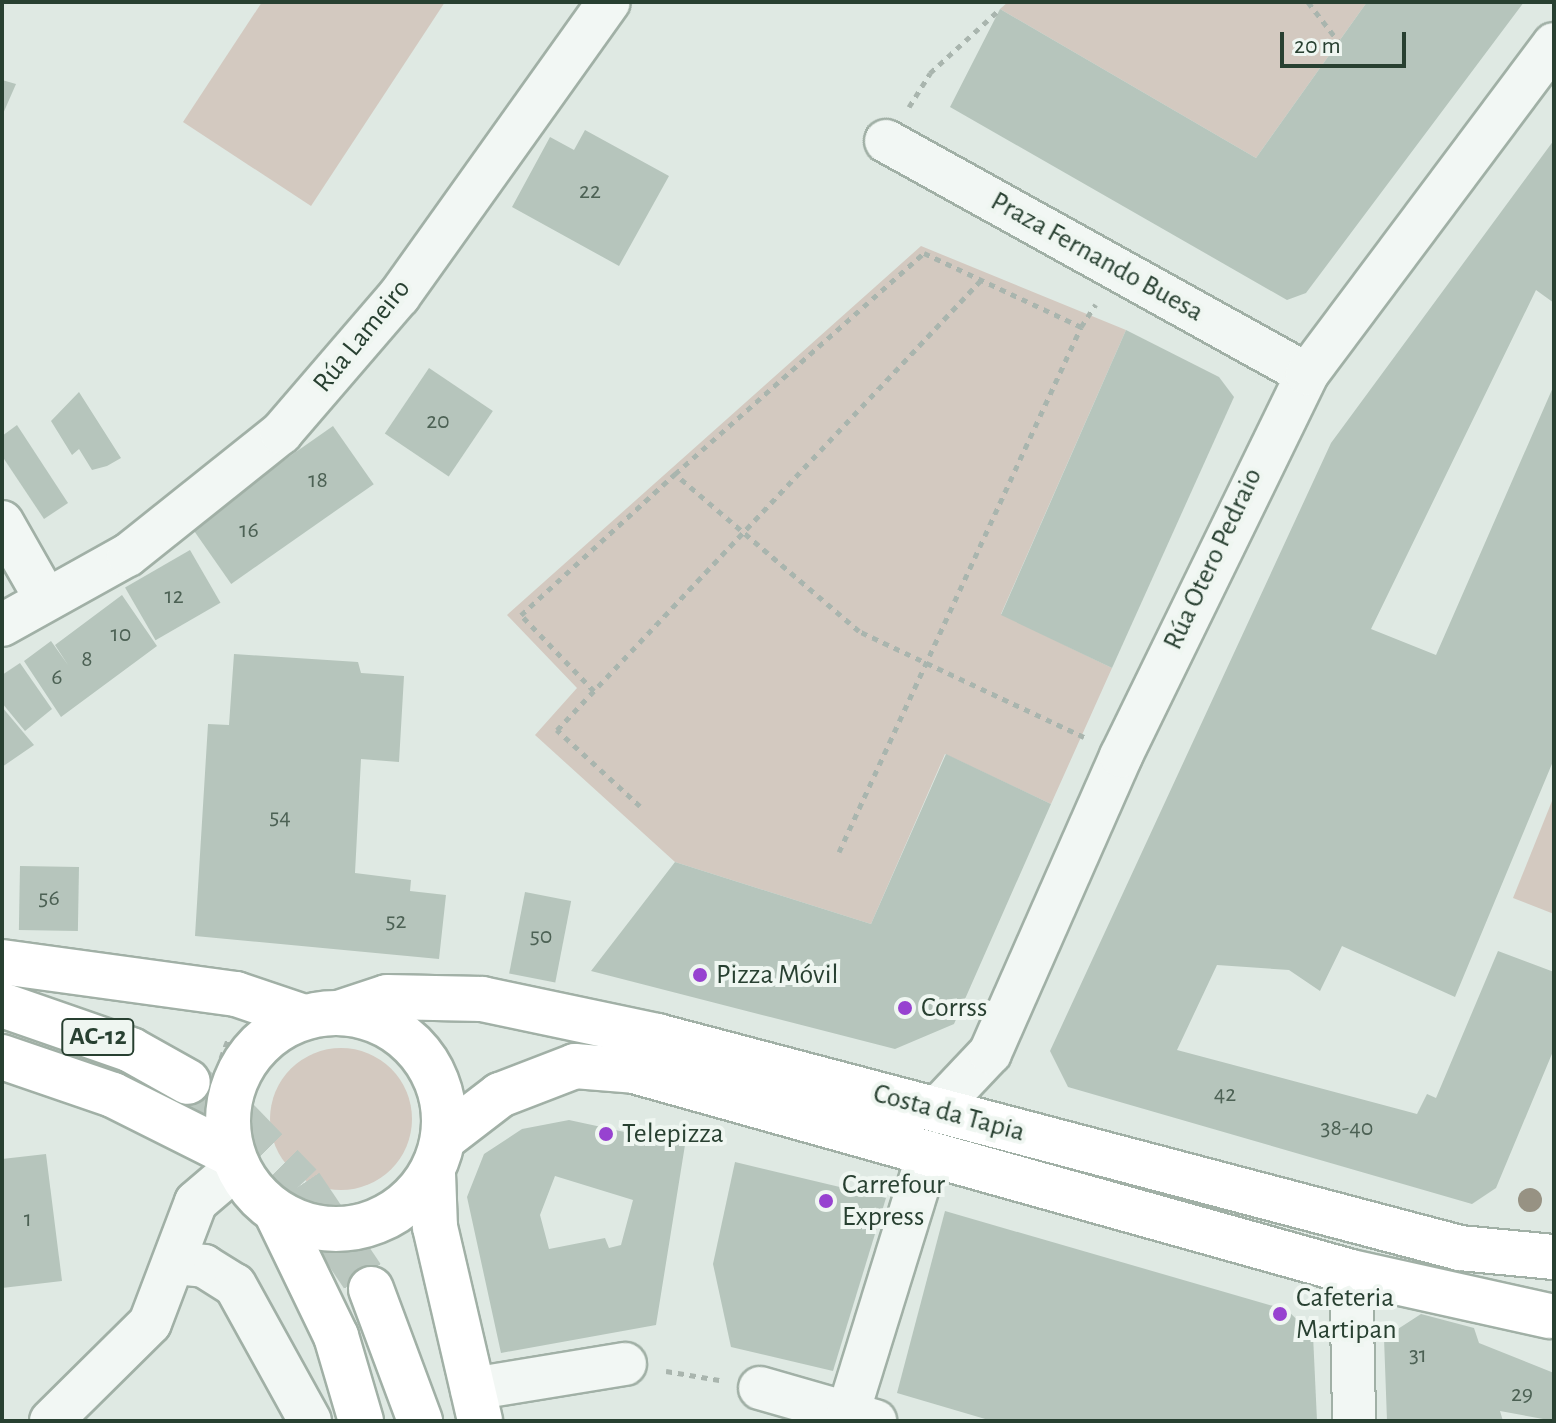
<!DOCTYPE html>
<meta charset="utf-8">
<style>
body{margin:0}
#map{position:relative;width:1556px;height:1423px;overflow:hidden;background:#dfe9e3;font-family:"Alegreya Sans",sans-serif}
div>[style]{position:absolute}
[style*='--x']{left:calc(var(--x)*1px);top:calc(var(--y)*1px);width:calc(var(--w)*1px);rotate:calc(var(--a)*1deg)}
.green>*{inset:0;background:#d3c9c0}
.round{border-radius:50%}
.building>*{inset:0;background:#b6c5bc;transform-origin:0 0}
.highway-tunnel>*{height:44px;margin-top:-22px;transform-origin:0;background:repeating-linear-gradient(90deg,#bac7bf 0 44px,transparent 0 66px)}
.path>*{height:5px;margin-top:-2.5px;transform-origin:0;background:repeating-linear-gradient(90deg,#a9b5ae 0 6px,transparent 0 12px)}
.roads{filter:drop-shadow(2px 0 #a1b0a6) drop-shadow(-2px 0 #a1b0a6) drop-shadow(0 2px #a1b0a6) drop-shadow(0 -2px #a1b0a6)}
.minor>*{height:42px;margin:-21px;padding:0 21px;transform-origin:21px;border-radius:21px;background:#f2f7f4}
.major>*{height:44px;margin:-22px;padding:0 22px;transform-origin:22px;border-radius:22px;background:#fff}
.major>.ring{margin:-22px;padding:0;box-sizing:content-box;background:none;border:44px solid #fff;border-radius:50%}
.highway>*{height:44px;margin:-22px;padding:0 22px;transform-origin:22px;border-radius:22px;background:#fff}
.trees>*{width:24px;height:24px;margin:-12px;border-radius:50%;background:#979283}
.dots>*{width:22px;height:22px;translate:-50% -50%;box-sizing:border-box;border:4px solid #eff6f1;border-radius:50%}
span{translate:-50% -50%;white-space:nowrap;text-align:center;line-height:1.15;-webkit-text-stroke:8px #eff6f1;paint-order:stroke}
.number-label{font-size:24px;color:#4c6154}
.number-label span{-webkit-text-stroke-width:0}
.shield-label span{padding:2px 6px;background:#eff6f1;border:2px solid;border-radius:6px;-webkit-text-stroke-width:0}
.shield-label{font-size:26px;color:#284031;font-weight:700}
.street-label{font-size:28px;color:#284031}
.poi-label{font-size:28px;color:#284031}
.left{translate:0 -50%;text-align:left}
.frame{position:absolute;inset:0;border:4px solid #284031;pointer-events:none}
.scale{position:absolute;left:1280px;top:32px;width:126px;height:36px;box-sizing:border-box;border:4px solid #284031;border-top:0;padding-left:10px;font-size:24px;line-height:28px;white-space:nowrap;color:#284031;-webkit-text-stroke:6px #eff6f1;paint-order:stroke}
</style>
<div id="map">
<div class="green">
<i style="clip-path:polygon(262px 2px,445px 2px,311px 206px,183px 122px)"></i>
<i style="clip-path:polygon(1008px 2px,1367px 2px,1256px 158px,1000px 9px)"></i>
<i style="clip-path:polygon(921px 246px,1126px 330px,1001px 614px,1112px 668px,1051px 804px,945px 754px,871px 924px,675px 862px,535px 735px,577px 688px,507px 615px)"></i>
<i style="clip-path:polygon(1554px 796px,1554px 914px,1513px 898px)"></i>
<i class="round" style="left:270px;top:1048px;width:142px;height:142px"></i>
</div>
<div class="building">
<i style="clip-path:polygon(1367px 2px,1524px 2px,1306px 293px,1287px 300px,950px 107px,1000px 9px,1256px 158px)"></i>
<i style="clip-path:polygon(2px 80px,16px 84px,2px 116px)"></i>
<i style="clip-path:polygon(585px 130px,669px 176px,619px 266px,512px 207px,550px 137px,574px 150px)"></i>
<i style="clip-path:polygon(1554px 140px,1554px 303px,1536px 290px,1371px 629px,1436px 655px,1554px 385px,1554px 759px,1455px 997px,1342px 946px,1320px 991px,1289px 970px,1217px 965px,1177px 1050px,1417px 1114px,1427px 1094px,1436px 1098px,1498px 951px,1554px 972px,1554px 1049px,1496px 1188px,1472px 1204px,1068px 1087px,1050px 1051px,1331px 443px)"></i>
<i style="clip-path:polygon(1126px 330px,1219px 377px,1234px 397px,1112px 668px,1001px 615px)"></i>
<i style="left:429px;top:368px;width:77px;height:79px;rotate:34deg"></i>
<i style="clip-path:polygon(79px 392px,121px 458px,107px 466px,92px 470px,79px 449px,72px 455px,51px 421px)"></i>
<i style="clip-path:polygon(17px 425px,68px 503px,44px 519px,2px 456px,2px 436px)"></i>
<i style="left:333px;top:426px;width:71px;height:174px;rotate:55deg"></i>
<i style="left:190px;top:550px;width:61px;height:75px;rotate:60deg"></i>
<i style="clip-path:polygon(122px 595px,157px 646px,61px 717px,24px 661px,51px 641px,68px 665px,55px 645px)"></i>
<i style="clip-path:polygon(234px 654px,358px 662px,361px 673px,404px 676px,399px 762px,361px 759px,355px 873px,411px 880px,410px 891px,446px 895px,439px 959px,195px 936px,208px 724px,229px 725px)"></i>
<i style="clip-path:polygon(20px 663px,52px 709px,25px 731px,2px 703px,2px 675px)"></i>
<i style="clip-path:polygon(2px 707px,34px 745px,2px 767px)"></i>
<i style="clip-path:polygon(946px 754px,1051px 804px,954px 1024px,895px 1049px,591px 971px,675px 862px,871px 924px)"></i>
<i style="left:20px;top:866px;width:59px;height:64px;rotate:1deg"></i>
<i style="left:525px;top:892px;width:47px;height:83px;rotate:11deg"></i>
<i style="clip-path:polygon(evenodd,569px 1120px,685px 1145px,656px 1325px,501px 1353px,467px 1197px,484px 1154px,522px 1129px,569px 1120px,555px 1176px,633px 1200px,621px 1245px,609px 1248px,605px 1238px,549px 1249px,540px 1215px,555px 1176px)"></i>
<i style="clip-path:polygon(46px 1154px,62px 1281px,2px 1288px,2px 1159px)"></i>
<i style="clip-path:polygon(735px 1162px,886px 1198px,833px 1371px,731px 1347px,713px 1264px)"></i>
<i style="clip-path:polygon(945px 1211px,1287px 1310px,1313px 1335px,1317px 1421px,992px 1421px,897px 1393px)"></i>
<i style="clip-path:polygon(1421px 1314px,1474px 1328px,1479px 1343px,1554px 1373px,1554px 1421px,1500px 1411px,1503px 1421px,1387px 1421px,1384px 1338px)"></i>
</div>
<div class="highway-tunnel">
<i style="--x:188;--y:1082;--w:60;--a:36.9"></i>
<i style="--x:236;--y:1118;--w:93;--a:45.9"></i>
<i style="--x:301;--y:1185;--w:125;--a:56.1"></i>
</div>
<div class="path">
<i style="--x:1308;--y:2;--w:49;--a:52.4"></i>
<i style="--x:909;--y:107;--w:40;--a:-58"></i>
<i style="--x:930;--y:73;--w:95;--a:-42.4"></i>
<i style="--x:594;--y:691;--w:105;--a:-133.8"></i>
<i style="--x:521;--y:615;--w:209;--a:-42.5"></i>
<i style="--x:1084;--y:737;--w:249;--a:-154.8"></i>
<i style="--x:859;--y:631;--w:242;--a:-139.5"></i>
<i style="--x:675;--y:474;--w:333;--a:-41.6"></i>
<i style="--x:924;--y:253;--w:174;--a:25.2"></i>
<i style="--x:1081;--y:327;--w:27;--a:-57"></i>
<i style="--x:640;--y:806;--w:113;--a:-137.5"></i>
<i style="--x:557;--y:730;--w:618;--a:-46.7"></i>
<i style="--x:839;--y:852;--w:578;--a:-65.25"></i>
<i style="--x:221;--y:1058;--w:22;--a:-69"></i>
<i style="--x:666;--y:1371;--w:54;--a:9.6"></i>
</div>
<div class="roads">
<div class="minor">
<i style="--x:886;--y:141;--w:481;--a:29"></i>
<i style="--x:2;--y:522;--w:89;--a:60.3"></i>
<i style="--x:2;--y:625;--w:144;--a:-29.1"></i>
<i style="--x:128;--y:555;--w:196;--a:-38.6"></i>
<i style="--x:281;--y:433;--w:181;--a:-49.3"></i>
<i style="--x:399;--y:296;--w:361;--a:-54.5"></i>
<i style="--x:937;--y:1109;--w:77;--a:-46.6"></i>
<i style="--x:990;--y:1053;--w:325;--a:-66.2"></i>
<i style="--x:1121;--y:756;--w:425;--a:-64"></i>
<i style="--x:1307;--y:374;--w:412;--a:-53.2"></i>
<i style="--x:177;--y:1263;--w:27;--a:6"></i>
<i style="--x:204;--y:1266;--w:36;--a:32"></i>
<i style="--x:235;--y:1285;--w:155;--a:61.1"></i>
<i style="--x:1351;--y:1272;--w:149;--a:88.8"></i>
<i style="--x:760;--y:1388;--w:120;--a:16"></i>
<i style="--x:472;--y:1389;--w:155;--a:-9.3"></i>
<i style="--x:848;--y:1413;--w:273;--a:-72.8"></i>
<i style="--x:51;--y:1421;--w:139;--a:-44.7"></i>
<i style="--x:150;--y:1323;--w:129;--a:-69.2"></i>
<i style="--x:196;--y:1202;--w:54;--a:-40.5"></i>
</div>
<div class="major">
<i style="--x:2;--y:962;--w:236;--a:7.8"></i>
<i style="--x:236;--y:994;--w:72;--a:18.7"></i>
<i style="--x:342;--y:1012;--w:47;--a:-18.4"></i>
<i style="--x:387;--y:997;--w:95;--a:1.2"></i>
<i style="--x:482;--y:999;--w:179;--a:11.9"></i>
<i style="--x:657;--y:1036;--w:831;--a:14.79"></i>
<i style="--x:1460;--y:1248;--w:94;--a:5.5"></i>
<i class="ring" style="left:228px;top:1013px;width:172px;height:172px"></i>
<i style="--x:2;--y:1057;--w:117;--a:18.9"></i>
<i style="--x:113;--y:1095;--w:134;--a:26.6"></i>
<i style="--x:444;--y:1138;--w:71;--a:-37.5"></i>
<i style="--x:500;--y:1095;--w:80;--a:-21.1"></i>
<i style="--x:575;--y:1066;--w:59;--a:4.8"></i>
<i style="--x:634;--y:1071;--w:745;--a:15.66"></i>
<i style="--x:1351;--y:1272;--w:204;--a:12.5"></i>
</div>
<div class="highway">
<i style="--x:2;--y:1005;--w:137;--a:19.2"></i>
<i style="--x:131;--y:1050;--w:65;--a:29.3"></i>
<i style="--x:433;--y:1173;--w:54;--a:87.9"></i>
<i style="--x:435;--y:1227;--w:199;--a:76.9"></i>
<i style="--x:276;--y:1212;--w:138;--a:64.2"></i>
<i style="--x:336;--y:1336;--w:89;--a:73.6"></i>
<i style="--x:371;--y:1289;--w:141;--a:69.6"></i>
</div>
</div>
<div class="trees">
<i style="left:1530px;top:1200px"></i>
</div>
<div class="dots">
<i style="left:700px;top:975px;background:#9742d0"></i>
<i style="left:905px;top:1008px;background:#9742d0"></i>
<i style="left:606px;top:1134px;background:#9742d0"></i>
<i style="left:826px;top:1201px;background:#9742d0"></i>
<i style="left:1280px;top:1314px;background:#9742d0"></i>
</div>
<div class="number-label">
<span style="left:590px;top:192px">22</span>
<span style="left:438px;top:422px">20</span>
<span style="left:318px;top:481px">18</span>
<span style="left:249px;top:531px">16</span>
<span style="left:174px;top:597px">12</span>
<span style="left:121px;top:635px">10</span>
<span style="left:87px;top:660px">8</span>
<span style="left:57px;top:678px">6</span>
<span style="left:280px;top:818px">54</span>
<span style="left:49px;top:899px">56</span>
<span style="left:396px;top:922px">52</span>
<span style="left:541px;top:937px">50</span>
<span style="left:1225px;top:1095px">42</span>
<span style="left:1347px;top:1129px">38-40</span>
<span style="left:28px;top:1220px">1</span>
<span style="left:1418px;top:1356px">31</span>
<span style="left:1522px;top:1395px">29</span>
</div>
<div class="shield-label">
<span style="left:98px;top:1037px">AC-12</span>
</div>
<div class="street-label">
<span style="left:1097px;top:257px;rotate:29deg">Praza Fernando Buesa</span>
<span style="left:362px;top:336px;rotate:-51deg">Rúa Lameiro</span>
<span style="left:1213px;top:559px;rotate:-65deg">Rúa Otero Pedraio</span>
<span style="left:949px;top:1113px;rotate:15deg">Costa da Tapia</span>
</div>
<div class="poi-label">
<span class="left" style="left:716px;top:975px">Pizza Móvil</span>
<span class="left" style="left:921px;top:1008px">Corrss</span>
<span class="left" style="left:622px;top:1134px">Telepizza</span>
<span class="left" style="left:842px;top:1201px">Carrefour<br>Express</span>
<span class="left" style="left:1296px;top:1314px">Cafeteria<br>Martipan</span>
</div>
<div class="frame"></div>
<div class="scale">20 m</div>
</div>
